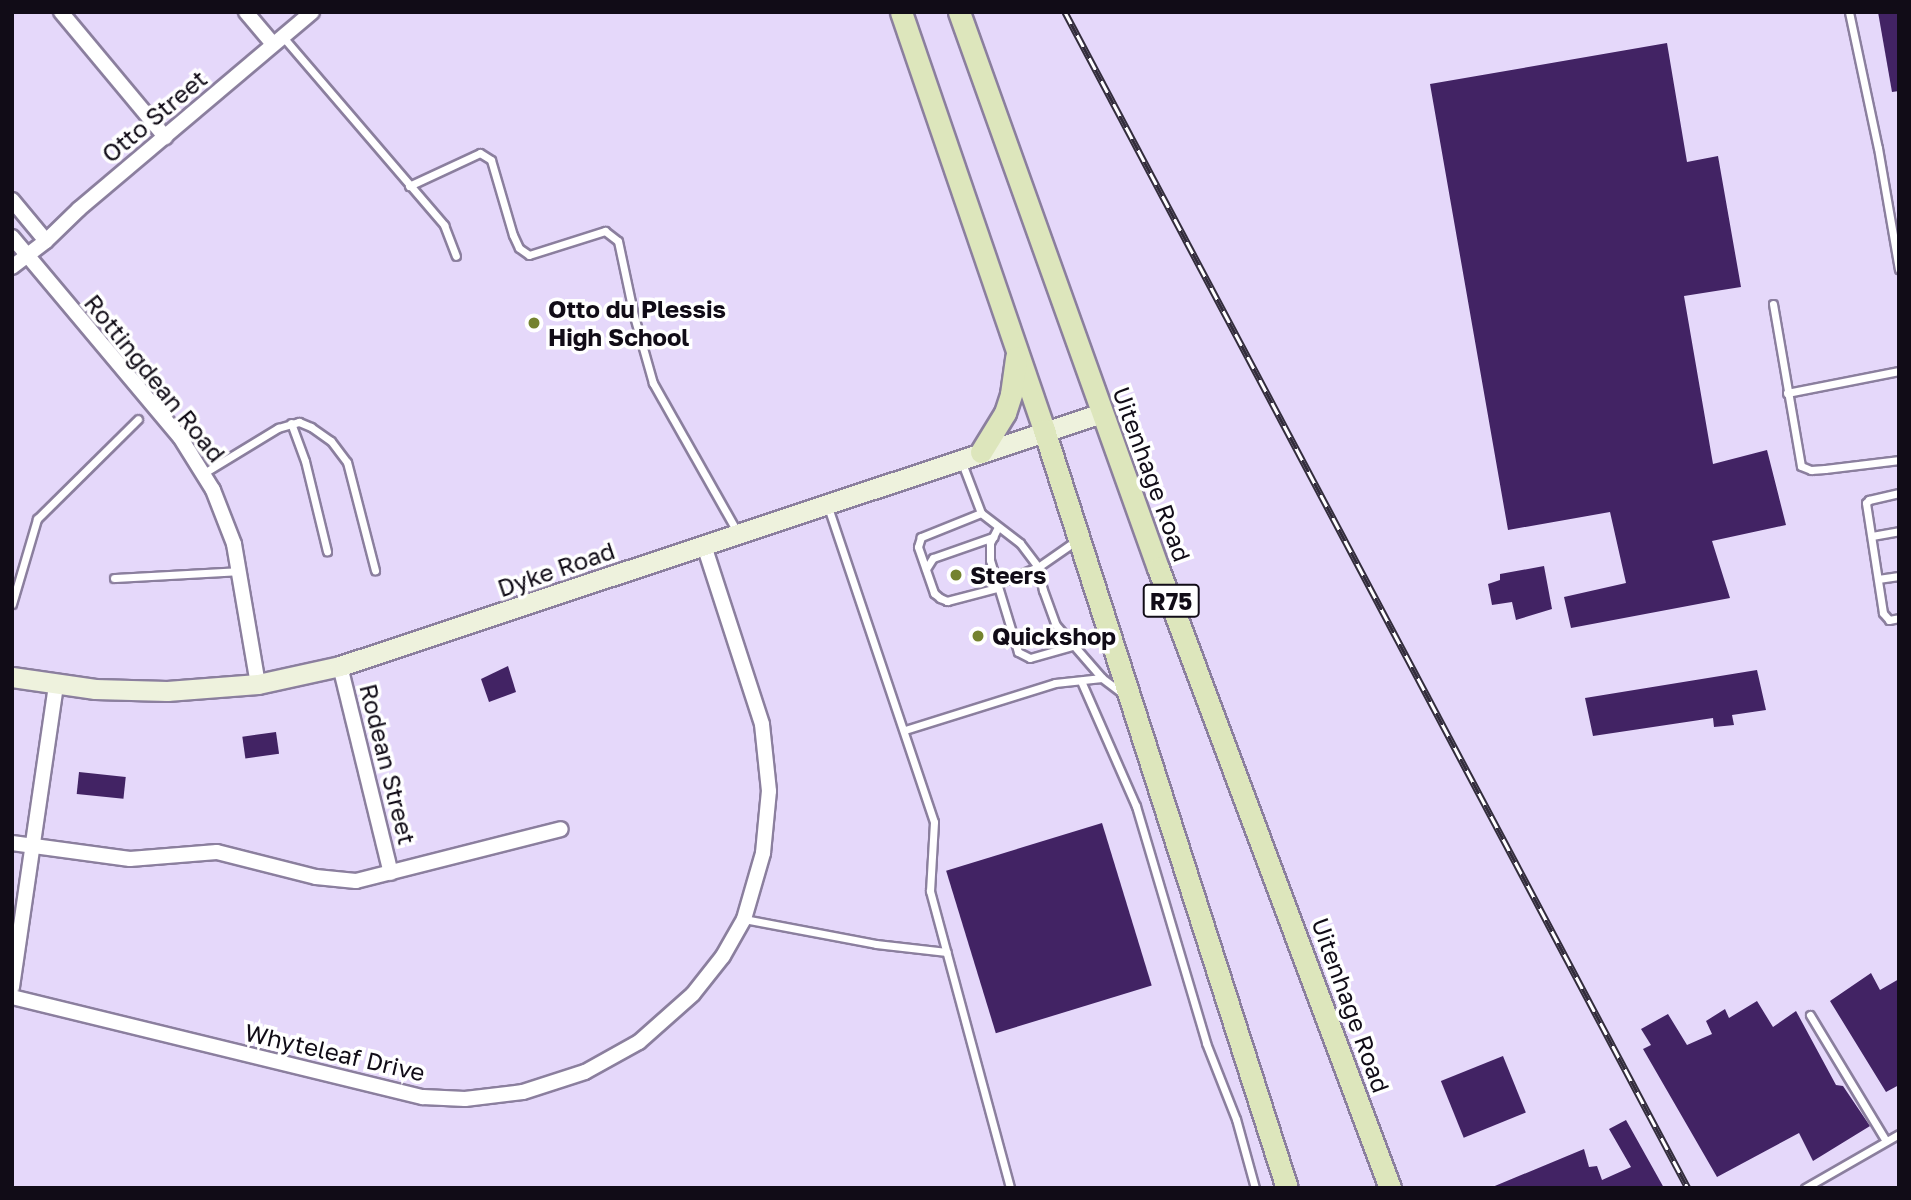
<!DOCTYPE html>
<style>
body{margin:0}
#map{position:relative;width:1911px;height:1200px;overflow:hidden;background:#e5d8fa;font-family:"Golos Text",sans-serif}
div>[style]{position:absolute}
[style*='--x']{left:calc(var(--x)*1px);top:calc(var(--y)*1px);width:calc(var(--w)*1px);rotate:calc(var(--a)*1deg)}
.building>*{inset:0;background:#422364;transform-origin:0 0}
.roads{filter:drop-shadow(2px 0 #8b7f9e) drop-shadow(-2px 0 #8b7f9e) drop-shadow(0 2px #8b7f9e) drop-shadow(0 -2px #8b7f9e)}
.lane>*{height:7px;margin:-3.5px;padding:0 3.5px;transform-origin:3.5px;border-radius:3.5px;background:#fff}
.street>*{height:14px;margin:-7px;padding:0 7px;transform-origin:7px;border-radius:7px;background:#fff}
.secondary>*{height:19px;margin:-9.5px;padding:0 9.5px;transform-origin:9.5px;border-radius:9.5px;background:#eef2dd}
.primary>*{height:21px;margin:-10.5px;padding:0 10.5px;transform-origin:10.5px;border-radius:10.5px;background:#dde6bc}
.rail>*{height:7px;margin-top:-3.5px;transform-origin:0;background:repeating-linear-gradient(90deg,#fff 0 13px,#332d3c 0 26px);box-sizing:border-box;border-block:2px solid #332d3c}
.dots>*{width:19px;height:19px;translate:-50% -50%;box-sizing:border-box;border:4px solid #fff;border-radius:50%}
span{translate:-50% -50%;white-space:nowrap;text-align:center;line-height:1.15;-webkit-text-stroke:7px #fff;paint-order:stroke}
.shield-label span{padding:2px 5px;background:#fff;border:2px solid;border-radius:5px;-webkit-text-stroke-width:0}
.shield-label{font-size:23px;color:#110c17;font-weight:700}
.street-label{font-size:24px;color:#110c17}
.poi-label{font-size:24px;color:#110c17;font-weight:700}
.left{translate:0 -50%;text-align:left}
.frame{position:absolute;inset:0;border:14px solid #110c17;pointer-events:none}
</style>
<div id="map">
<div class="building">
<i style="clip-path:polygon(1878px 12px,1899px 12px,1899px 91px,1892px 92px)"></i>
<i style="clip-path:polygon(1667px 43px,1687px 162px,1718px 156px,1741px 287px,1684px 296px,1713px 464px,1767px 450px,1786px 525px,1712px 541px,1730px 598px,1571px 628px,1564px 597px,1626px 583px,1610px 512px,1508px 530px,1430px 84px)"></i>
<i style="clip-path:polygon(1544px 566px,1552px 609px,1516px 620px,1512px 602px,1492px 605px,1488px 584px,1500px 580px,1500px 574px)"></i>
<i style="clip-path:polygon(508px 666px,516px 692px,489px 702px,481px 679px)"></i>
<i style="clip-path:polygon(1757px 670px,1766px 710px,1732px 715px,1734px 725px,1714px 727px,1713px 718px,1593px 736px,1585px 698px)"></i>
<i style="left:276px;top:732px;width:22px;height:34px;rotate:82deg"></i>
<i style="left:79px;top:772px;width:47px;height:22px;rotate:6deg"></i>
<i style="left:1102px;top:823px;width:170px;height:163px;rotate:73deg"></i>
<i style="clip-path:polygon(1871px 973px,1880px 990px,1899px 979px,1899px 1085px,1886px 1092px,1830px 1001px)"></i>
<i style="clip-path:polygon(1757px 1001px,1773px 1027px,1796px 1011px,1836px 1085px,1843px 1086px,1870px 1126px,1813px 1161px,1799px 1133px,1717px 1177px,1643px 1049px,1651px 1045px,1641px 1029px,1668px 1014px,1687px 1045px,1712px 1034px,1706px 1021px,1725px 1009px,1729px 1018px)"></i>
<i style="left:1503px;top:1056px;width:61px;height:67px;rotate:68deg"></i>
<i style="clip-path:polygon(1626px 1120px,1664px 1188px,1490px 1188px,1584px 1149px,1589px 1167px,1597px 1166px,1602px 1180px,1631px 1167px,1609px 1129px)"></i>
</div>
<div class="roads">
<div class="lane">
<i style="--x:1849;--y:12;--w:139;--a:78"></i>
<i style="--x:1878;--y:148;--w:123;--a:80.2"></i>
<i style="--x:283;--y:37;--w:248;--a:49.4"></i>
<i style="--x:444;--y:225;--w:33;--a:69"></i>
<i style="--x:409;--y:186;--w:78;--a:-24.9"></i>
<i style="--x:480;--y:153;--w:13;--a:32"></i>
<i style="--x:491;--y:160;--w:78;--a:73.7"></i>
<i style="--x:513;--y:235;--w:14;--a:65"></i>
<i style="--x:519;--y:248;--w:12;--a:35"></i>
<i style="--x:529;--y:255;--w:80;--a:-17.5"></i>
<i style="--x:605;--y:231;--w:16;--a:38"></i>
<i style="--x:618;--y:241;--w:77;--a:78"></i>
<i style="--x:634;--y:316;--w:70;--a:74.2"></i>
<i style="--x:653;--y:383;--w:172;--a:60.5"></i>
<i style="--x:1773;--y:304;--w:164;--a:80.2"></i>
<i style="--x:1801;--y:466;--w:11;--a:22"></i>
<i style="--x:1811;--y:470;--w:14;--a:-4"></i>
<i style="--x:1825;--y:469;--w:75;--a:-6.9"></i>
<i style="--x:1787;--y:393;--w:114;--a:-11.1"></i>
<i style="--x:291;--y:423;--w:40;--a:69.8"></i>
<i style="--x:305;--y:461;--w:93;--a:76.3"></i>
<i style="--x:962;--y:463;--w:53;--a:69.2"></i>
<i style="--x:981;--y:513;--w:49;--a:37.6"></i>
<i style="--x:1020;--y:543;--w:30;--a:53"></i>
<i style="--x:1038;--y:567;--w:45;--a:158"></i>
<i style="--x:204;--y:473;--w:87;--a:-31.3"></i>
<i style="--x:278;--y:428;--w:22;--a:-16"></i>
<i style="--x:299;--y:422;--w:13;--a:23"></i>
<i style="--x:311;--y:427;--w:24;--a:35"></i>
<i style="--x:331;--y:441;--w:26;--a:53"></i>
<i style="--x:347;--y:462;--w:112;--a:75.5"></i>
<i style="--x:1899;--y:493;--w:31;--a:167"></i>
<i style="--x:1869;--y:500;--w:4;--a:135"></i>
<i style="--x:1866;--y:503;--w:111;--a:81.2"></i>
<i style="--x:1883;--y:613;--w:9;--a:49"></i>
<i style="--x:1889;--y:620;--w:10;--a:-11"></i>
<i style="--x:828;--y:507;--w:332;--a:71.4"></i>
<i style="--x:934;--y:822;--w:69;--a:93.3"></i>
<i style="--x:930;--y:891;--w:308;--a:74.9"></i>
<i style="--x:981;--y:513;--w:65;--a:158.2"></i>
<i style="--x:921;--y:537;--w:10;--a:107"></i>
<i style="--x:918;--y:547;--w:49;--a:70.8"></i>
<i style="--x:934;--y:593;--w:8;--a:40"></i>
<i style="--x:940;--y:598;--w:8;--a:23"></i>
<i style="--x:947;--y:601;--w:52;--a:-14.6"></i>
<i style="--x:998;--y:527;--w:18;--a:117"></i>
<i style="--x:990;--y:543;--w:17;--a:90"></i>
<i style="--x:990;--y:560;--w:96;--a:73.1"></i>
<i style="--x:1018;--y:652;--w:13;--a:27"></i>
<i style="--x:1030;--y:658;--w:48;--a:-15.8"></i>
<i style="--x:1872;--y:536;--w:27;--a:-10"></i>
<i style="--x:1077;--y:540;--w:47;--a:145.3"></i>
<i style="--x:1038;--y:567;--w:24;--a:78"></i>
<i style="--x:1043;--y:590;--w:37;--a:70"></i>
<i style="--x:1056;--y:625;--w:70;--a:49"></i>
<i style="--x:1102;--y:678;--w:26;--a:37"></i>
<i style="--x:926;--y:569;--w:13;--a:-58"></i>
<i style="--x:933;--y:558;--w:64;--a:-19.3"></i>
<i style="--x:114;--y:578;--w:124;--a:-3.2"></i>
<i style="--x:1878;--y:579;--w:21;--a:-8"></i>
<i style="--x:12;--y:604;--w:89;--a:-73.6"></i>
<i style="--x:37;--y:519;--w:142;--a:-44.7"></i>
<i style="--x:1081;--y:681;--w:137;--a:66.3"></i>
<i style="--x:1136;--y:806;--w:247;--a:73.5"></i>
<i style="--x:1206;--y:1043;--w:82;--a:68.5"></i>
<i style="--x:1236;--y:1119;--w:72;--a:74.6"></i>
<i style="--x:905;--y:730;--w:157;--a:-17.4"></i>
<i style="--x:1055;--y:683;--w:47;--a:-6.1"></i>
<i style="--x:744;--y:919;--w:134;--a:10.7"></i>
<i style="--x:876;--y:944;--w:71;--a:6.4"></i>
<i style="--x:1810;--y:1015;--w:147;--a:58.9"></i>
<i style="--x:1805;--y:1188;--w:108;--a:-29.9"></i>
</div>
<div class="street">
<i style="--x:61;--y:12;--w:163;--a:50.2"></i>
<i style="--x:246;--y:12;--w:42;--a:49.8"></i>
<i style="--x:12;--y:200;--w:53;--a:50.3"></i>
<i style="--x:12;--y:237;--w:261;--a:50"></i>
<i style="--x:180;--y:437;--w:62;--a:58.1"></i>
<i style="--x:213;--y:490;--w:58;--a:68.7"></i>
<i style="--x:234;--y:544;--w:142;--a:80.3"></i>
<i style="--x:12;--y:267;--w:43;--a:-37.4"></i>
<i style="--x:46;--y:241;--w:46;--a:-44.1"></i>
<i style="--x:79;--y:209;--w:305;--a:-40.2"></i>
<i style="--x:340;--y:666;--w:213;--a:76.2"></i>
<i style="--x:12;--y:843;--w:119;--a:7.7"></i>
<i style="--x:130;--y:859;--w:87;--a:-4.6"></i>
<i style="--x:217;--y:852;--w:102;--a:14.2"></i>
<i style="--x:316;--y:877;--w:40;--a:5.7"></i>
<i style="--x:356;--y:881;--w:211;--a:-14.2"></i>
<i style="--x:12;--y:987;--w:305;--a:-81.7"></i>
<i style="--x:12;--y:997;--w:423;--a:13.7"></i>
<i style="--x:423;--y:1097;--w:42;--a:2.7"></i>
<i style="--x:465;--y:1099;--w:58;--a:-6.9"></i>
<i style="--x:523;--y:1092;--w:65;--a:-17.9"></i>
<i style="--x:585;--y:1072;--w:62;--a:-29.1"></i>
<i style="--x:639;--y:1042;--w:72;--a:-41.6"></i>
<i style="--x:693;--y:994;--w:48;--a:-51.7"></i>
<i style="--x:723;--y:956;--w:43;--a:-60.4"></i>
<i style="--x:744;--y:919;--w:69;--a:-73.9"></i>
<i style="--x:763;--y:853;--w:62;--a:-84.5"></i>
<i style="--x:769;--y:791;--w:67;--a:-96"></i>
<i style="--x:762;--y:724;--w:188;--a:-108"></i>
</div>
<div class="secondary">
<i style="--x:12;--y:677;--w:84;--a:8.2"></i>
<i style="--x:95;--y:689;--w:72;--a:1.6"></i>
<i style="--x:167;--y:691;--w:91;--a:-4.4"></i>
<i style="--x:258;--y:684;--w:84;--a:-12.4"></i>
<i style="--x:340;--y:666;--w:803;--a:-18.37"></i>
</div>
<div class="primary">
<i style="--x:901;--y:12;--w:442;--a:71.1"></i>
<i style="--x:1044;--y:430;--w:796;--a:72.23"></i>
<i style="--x:959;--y:12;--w:591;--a:70.31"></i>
<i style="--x:1158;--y:568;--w:662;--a:69.48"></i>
<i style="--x:981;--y:452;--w:46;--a:-58.4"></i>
<i style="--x:1005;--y:413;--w:20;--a:-72"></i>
<i style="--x:1011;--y:394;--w:37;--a:-82"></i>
</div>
</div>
<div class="rail">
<i style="--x:1065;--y:12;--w:1331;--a:62.09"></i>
</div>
<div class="dots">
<i style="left:534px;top:323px;background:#74822f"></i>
<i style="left:956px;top:575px;background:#74822f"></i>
<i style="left:978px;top:636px;background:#74822f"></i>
</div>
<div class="shield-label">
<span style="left:1171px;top:601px">R75</span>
</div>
<div class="street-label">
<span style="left:154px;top:116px;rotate:-40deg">Otto Street</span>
<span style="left:155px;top:378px;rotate:51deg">Rottingdean Road</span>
<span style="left:1152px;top:474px;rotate:70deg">Uitenhage Road</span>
<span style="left:556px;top:569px;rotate:-19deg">Dyke Road</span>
<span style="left:388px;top:764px;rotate:76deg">Rodean Street</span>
<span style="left:1351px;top:1005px;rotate:70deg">Uitenhage Road</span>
<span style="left:335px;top:1052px;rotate:13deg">Whyteleaf Drive</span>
</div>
<div class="poi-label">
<span class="left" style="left:548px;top:323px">Otto du Plessis<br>High School</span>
<span class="left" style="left:970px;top:575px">Steers</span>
<span class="left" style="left:992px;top:636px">Quickshop</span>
</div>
<div class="frame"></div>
</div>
